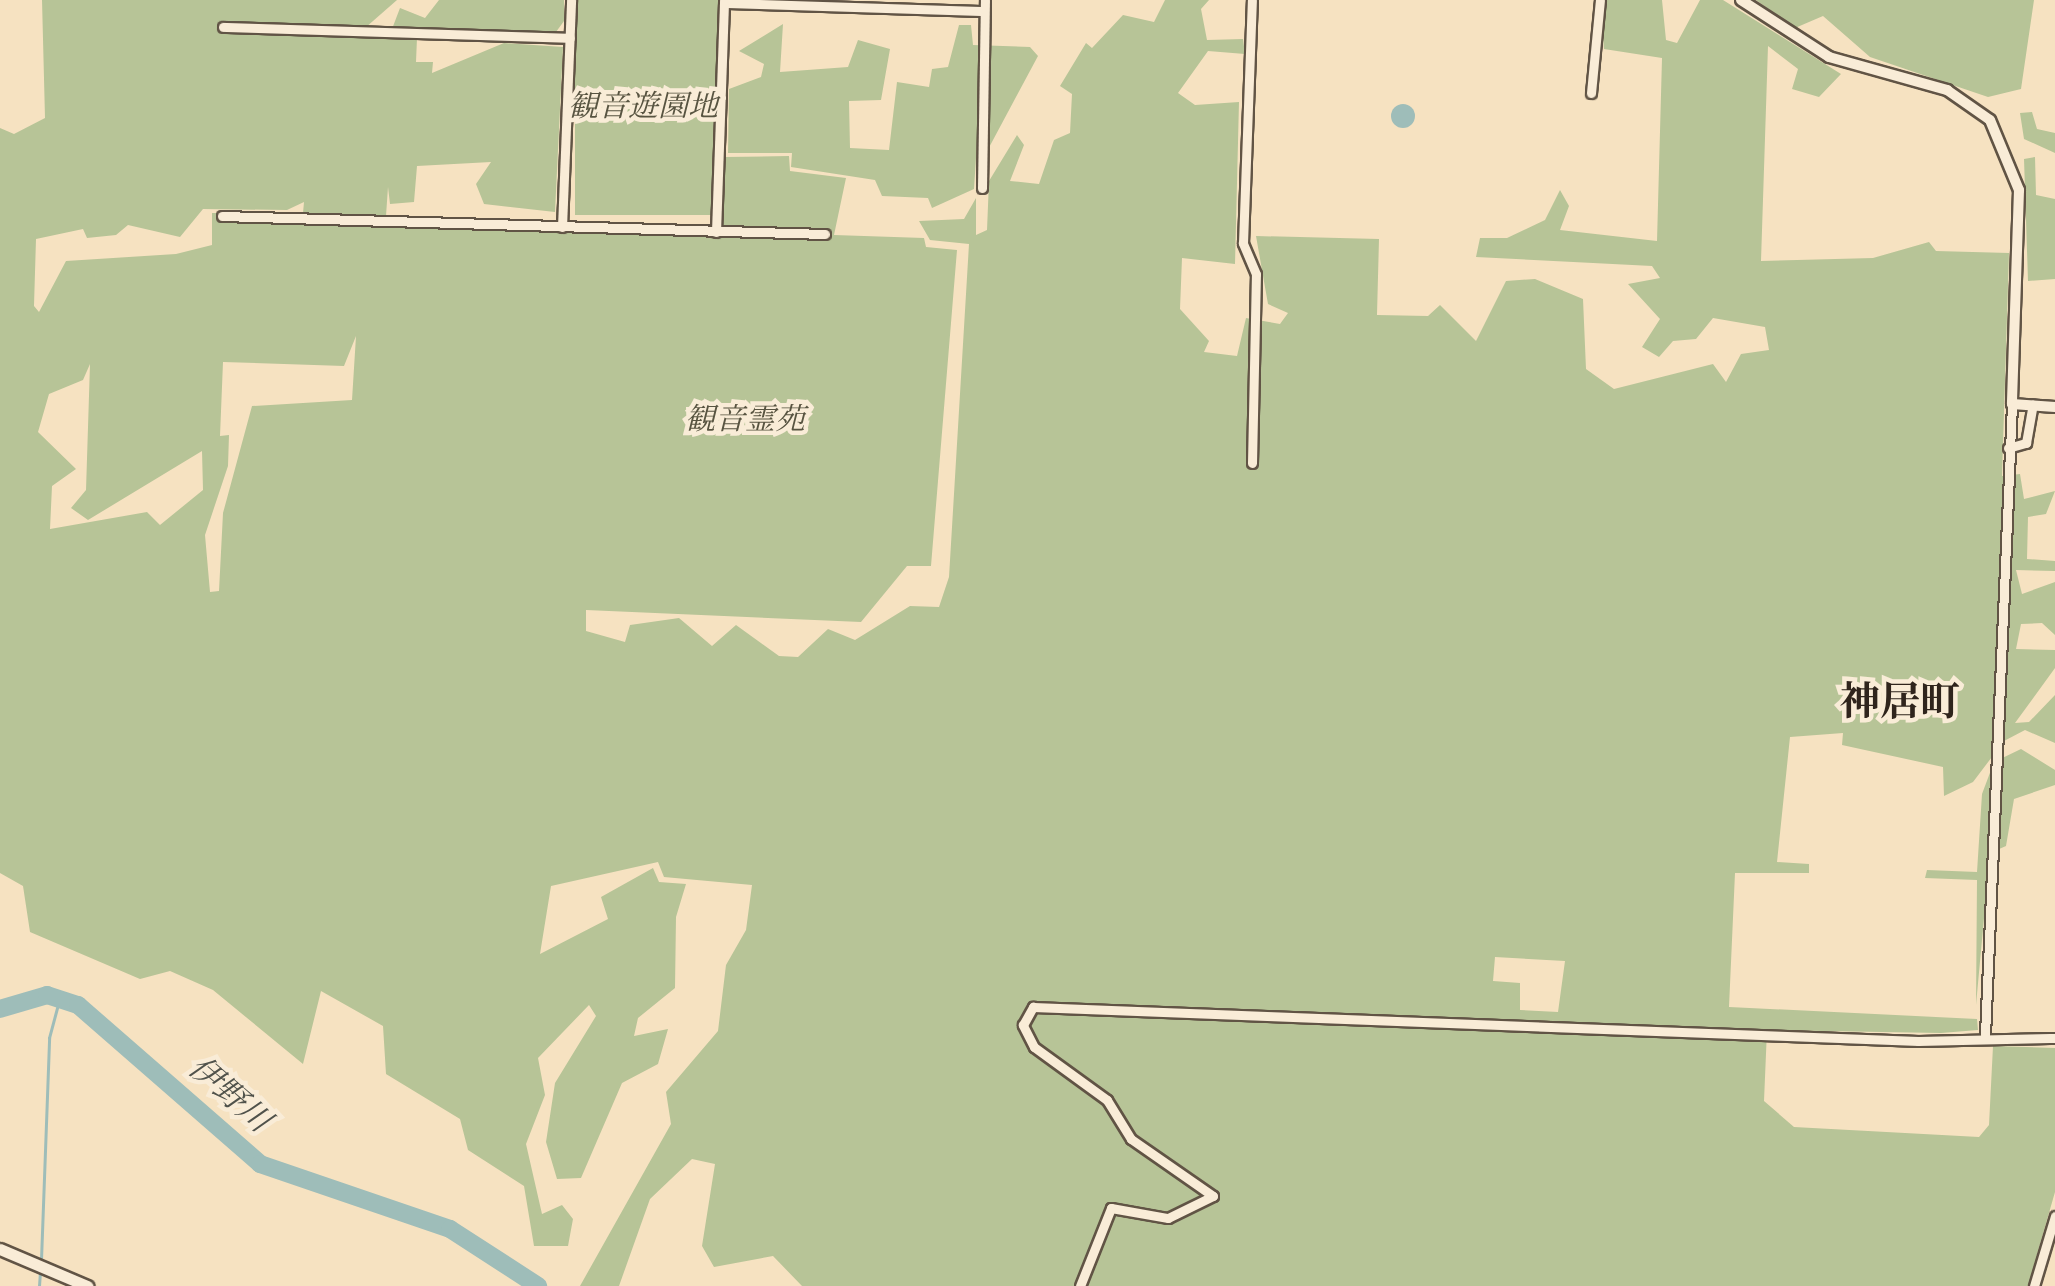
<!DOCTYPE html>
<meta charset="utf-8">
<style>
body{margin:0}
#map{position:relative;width:2055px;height:1286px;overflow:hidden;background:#f6e2c1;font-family:"Old Standard TT","Noto Serif JP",serif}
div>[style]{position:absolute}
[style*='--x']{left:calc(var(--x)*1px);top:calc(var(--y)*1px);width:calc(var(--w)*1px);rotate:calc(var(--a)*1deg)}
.green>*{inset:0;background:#b7c497;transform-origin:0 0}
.water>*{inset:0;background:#9ebdb9}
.round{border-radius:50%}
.stream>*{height:2.5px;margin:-1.25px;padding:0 1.25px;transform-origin:1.25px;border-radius:1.25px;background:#9ebdb9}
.river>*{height:18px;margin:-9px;padding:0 9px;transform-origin:9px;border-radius:9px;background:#9ebdb9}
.roads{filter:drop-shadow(2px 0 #615445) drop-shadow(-2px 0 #615445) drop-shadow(0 2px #615445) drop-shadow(0 -2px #615445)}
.minor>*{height:9px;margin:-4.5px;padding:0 4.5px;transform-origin:4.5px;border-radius:4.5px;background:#f9ecd7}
.tertiary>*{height:10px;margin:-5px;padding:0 5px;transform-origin:5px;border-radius:5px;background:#f9ecd7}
.secondary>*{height:11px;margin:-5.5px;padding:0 5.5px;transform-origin:5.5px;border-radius:5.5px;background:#f9ecd7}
span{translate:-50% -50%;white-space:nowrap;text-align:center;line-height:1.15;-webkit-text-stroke:9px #f9ecd7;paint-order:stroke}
.park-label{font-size:30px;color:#585441;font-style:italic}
.water-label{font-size:32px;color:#50524b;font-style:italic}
.district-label{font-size:40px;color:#2f241c;font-weight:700}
</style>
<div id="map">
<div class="green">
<i style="clip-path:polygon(evenodd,42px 0,397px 0,357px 35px,417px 38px,416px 62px,433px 62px,432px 73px,504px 43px,563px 47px,555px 212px,484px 204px,476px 184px,491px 162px,417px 166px,414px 202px,390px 204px,388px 187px,386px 216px,721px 227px,725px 157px,789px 156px,790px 171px,846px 178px,834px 235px,924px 238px,926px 247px,957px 250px,931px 566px,907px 566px,861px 622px,586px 610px,586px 631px,625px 642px,630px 625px,679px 618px,712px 646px,736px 625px,779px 656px,798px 657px,828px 629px,855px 640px,910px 606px,939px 607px,949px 577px,969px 244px,930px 240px,919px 221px,964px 219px,976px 198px,976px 235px,987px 230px,989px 181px,1017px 135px,1024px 145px,1010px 181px,1039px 184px,1054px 140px,1070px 133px,1072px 94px,1060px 86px,1086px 43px,1092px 48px,1123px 15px,1154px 22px,1165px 0,1209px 0,1201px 9px,1207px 40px,1243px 39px,1245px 54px,1208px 51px,1178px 93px,1195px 105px,1239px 102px,1235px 264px,1182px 258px,1180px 309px,1209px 341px,1204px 352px,1237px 356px,1246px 318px,1280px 324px,1288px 313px,1268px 304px,1256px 236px,1379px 239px,1377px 315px,1428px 316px,1440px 305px,1476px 341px,1506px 281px,1535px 279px,1583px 299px,1586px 369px,1614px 389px,1713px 364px,1726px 382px,1741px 354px,1769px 350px,1765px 327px,1713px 318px,1696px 339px,1673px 341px,1659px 357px,1642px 347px,1660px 319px,1628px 284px,1660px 278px,1652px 266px,1476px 257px,1480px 238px,1507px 238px,1545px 220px,1560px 190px,1569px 206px,1560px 230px,1657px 241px,1662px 58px,1604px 49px,1600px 0,1662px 0,1666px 40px,1677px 43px,1700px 0,1723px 0,1841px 74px,1819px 97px,1792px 89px,1798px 69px,1768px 46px,1761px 261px,1873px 258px,1929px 242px,1936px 251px,2009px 253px,2002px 476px,2020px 474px,2024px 499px,2055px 491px,2046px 514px,2028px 517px,2027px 559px,2055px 561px,2055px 571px,2016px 570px,2022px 594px,2055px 582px,2055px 635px,2042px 623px,2021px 624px,2016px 649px,2055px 650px,2055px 668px,2015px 723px,2029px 722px,2055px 695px,2055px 743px,2025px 730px,2004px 741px,1973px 782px,1944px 796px,1943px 767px,1842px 745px,1843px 733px,1790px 737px,1777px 862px,1809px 864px,1809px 873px,1735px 873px,1729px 1007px,1977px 1019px,1978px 1030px,1941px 1033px,1767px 1030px,1764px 1101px,1794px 1127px,1979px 1137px,1989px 1125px,1993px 1046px,2055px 1048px,2055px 1192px,2028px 1286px,802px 1286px,773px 1256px,714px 1267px,702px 1246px,715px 1164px,692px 1159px,650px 1199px,619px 1286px,580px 1286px,671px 1124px,666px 1092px,718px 1031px,726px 965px,746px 930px,752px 885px,664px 877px,658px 862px,551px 886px,540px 954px,608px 919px,601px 897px,653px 868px,659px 882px,686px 884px,676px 917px,675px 988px,638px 1018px,634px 1036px,668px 1029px,658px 1064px,622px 1083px,581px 1178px,557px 1179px,546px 1142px,555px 1083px,596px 1016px,589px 1005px,538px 1058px,545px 1095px,526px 1144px,542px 1214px,562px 1205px,573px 1219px,568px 1246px,534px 1246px,524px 1186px,468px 1150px,460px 1119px,386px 1074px,383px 1026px,321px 991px,303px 1064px,213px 990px,170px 971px,140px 979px,30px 932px,23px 886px,0 873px,0 128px,14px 134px,45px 118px,42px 0,304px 202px,303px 213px,212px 213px,212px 245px,176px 254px,66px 261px,39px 312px,34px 306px,36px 239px,83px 229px,87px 238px,116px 235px,128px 225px,180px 237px,203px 209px,287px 210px,304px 202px,42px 0,356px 336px,352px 400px,252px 406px,223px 513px,219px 591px,210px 592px,205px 535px,228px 466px,229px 435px,220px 436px,223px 362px,344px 366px,356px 336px,42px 0,90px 364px,86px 490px,71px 508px,88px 520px,202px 451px,203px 490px,160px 525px,147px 512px,50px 529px,52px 486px,76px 469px,38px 432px,49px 394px,83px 380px,90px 364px,42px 0,1495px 957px,1565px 961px,1558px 1012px,1520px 1010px,1520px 983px,1493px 981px,1495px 957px)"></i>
<i style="clip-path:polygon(439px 0,564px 0,564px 21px,556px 32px,392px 29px,400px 8px,425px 18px)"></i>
<i style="left:575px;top:0;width:143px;height:215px"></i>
<i style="clip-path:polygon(1756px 0,2034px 0,2021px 89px,1988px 97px,1870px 57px,1823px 16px,1795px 28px)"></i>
<i style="clip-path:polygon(783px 24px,780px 72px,848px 67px,858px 40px,890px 49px,881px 100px,849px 101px,850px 148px,889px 150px,897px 82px,929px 87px,932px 69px,948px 67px,959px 25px,971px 25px,973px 45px,1030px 47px,1038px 56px,985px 155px,979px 111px,974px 189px,932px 208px,928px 198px,882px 196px,875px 180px,791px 167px,792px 153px,728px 153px,729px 89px,761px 77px,764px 64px,739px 51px)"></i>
<i style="clip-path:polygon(2032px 112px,2037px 129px,2055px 133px,2055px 153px,2024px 139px,2020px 113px)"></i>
<i style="clip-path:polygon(2035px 157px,2036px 195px,2055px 199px,2055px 279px,2028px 281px,2024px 159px)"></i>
<i style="clip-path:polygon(2021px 749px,2055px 770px,2055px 785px,2014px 799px,2006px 846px,1990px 853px,1976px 1005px,1977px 880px,1925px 878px,1927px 870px,1977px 872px,1982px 794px,1994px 762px)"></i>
</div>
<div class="water">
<i class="round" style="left:1391px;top:104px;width:24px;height:24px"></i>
</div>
<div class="stream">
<i style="--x:41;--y:1260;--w:222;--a:-87.9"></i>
<i style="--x:49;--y:1038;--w:42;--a:-75"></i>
<i style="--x:39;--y:1286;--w:13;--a:-86"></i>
</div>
<div class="river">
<i style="--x:0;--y:1009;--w:49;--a:-16.6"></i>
<i style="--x:47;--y:995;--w:33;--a:18"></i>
<i style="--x:78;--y:1005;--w:242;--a:41.1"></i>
<i style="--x:260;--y:1164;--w:201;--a:18.9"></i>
<i style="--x:450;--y:1229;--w:105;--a:32.9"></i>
</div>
<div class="roads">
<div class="minor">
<i style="--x:724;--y:3;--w:260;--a:1.8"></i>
<i style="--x:223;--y:27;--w:347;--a:1.8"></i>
<i style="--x:1591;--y:93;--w:93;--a:-84.5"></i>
<i style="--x:982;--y:188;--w:188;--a:-89.1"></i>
<i style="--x:222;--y:216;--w:603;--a:1.71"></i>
<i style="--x:562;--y:227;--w:227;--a:-87.7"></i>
<i style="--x:716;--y:232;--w:232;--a:-88"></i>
<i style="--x:2008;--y:448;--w:19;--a:-16"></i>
<i style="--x:2026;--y:443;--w:39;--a:-80"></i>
<i style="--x:1252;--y:463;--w:189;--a:-88.8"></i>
<i style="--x:1256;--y:274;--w:34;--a:-113"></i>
<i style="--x:1243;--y:243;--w:243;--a:-87.9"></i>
<i style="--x:1985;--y:1035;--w:632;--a:-87.55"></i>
<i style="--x:1080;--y:1286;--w:84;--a:-68.3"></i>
<i style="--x:1111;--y:1208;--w:58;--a:10"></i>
<i style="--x:1168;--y:1218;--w:50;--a:-26.1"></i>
<i style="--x:1213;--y:1196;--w:100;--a:-145.2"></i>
<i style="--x:1131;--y:1139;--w:46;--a:-121.6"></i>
<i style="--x:1107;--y:1100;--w:90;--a:-144"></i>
<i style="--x:1034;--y:1047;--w:25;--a:-117"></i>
<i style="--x:1023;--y:1025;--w:21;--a:-61"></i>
<i style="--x:1033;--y:1007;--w:886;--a:2.2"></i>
<i style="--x:1918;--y:1041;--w:137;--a:-1.3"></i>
<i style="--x:2034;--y:1286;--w:73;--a:-73.3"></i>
</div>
<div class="tertiary">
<i style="--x:1741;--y:0;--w:105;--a:32.9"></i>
<i style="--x:1829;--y:57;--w:123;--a:15.6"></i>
<i style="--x:1947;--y:90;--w:52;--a:34.9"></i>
<i style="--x:1990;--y:120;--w:76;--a:67.5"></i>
<i style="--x:2019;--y:190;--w:214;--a:91.9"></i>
<i style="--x:2012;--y:404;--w:43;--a:4"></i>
</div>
<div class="secondary">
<i style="--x:0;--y:1249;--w:95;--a:23"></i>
</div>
</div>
<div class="park-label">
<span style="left:643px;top:108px">観音遊園地</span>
<span style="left:745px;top:421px">観音霊苑</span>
</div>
<div class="water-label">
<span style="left:228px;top:1096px;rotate:41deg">伊野川</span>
</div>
<div class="district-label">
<span style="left:1900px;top:705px">神居町</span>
</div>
</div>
